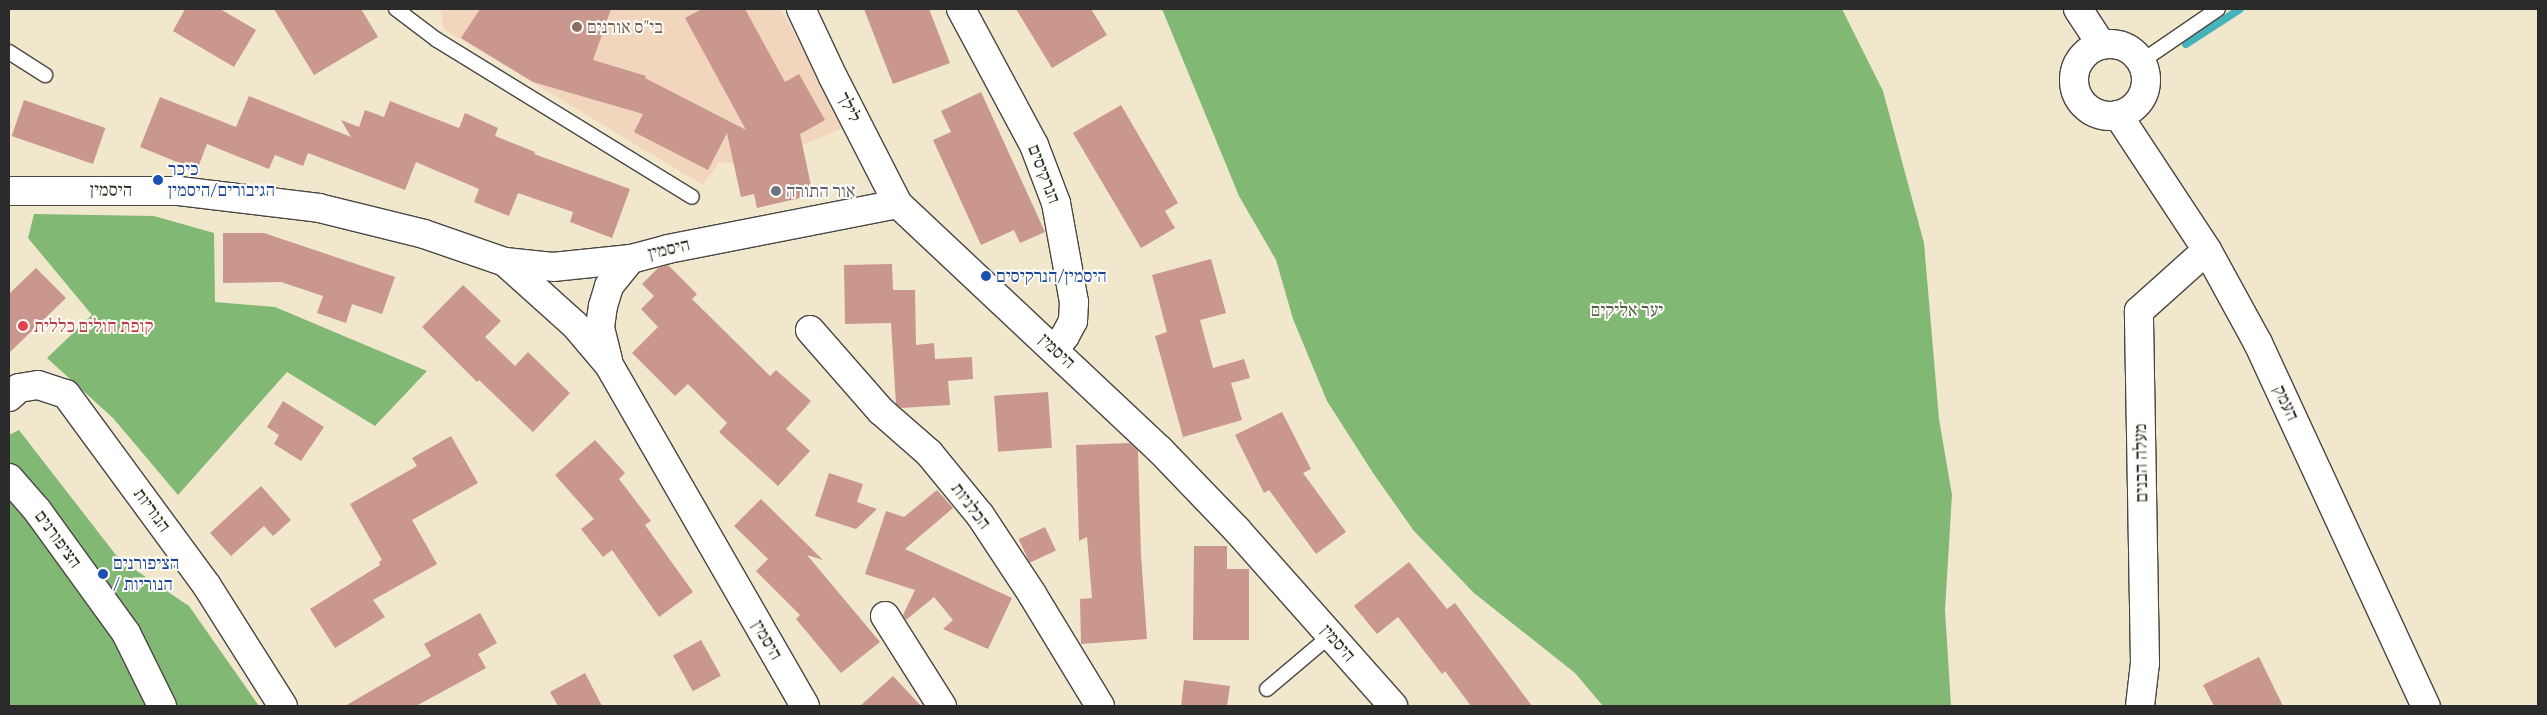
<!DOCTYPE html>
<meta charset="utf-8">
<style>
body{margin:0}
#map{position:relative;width:2547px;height:715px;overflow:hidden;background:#f1e7cd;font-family:"EB Garamond","Frank Ruhl Libre",serif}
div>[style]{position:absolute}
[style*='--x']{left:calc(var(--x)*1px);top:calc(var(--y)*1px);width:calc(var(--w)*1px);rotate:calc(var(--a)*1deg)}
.built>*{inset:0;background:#f1d5bd}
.forest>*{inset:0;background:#80b874}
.stream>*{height:8px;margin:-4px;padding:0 4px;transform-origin:4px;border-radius:4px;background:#44b3bc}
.building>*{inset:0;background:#c9978e;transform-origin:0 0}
.roads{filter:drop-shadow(1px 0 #494743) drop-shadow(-1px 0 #494743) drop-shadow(0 1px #494743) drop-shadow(0 -1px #494743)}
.service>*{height:14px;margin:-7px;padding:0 7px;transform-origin:7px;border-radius:7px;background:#fff}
.minor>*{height:28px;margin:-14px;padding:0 14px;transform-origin:14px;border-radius:14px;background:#fff}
.tertiary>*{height:28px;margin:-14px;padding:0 14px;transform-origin:14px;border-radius:14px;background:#fff}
.tertiary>.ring{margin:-14px;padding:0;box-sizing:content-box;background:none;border:28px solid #fff;border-radius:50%}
.dots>*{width:14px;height:14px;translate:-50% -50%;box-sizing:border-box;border:2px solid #fdfcf7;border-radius:50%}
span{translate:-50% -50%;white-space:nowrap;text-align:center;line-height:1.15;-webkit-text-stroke:4px #fdfcf7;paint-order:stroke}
.education-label{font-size:18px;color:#785e54}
.left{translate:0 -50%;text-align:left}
.street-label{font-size:18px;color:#2b2b2b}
.transit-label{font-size:18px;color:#164399}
.worship-label{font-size:18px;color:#5b616d}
.park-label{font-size:18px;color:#4e5f47}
.health-label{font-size:18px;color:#be3a42}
.frame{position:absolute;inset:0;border:10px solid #2b2b2b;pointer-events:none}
</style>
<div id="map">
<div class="built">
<i style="clip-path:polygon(443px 9px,781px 9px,845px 127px,756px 165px,719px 162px,703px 185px,444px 29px,441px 11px)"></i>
</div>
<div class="forest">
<i style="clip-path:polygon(1162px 9px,1842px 9px,1883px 91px,1924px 243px,1939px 419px,1952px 495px,1945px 610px,1951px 706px,1603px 706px,1575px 673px,1474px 593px,1414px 531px,1373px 473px,1327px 401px,1293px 319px,1276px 260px,1239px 196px)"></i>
<i style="clip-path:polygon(34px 214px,154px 216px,214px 233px,215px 302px,275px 307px,427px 371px,375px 426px,287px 372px,178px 495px,113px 418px,47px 358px,92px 315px,28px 238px)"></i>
<i style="clip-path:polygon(19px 430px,119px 559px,189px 606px,259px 706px,9px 706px,9px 435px)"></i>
</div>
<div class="stream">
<i style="--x:2186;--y:44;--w:64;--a:-32.9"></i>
</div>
<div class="building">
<i style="clip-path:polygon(185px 9px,220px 9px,256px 30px,234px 67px,173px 31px)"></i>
<i style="clip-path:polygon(274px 9px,361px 9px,378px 37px,314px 75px)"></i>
<i style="clip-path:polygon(480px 9px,611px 9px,593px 60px,646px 76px,645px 78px,746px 130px,685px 18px,702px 9px,745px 9px,785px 82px,799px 74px,825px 120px,800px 134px,813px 195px,757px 208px,754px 194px,741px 197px,727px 133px,708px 170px,634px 132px,643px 114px,533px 82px,461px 38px)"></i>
<i style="clip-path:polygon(864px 9px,929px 9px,950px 63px,893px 84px)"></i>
<i style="clip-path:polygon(1016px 9px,1091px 9px,1107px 35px,1052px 68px)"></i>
<i style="clip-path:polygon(981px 92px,1045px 232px,1020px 243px,1014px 230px,981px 245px,933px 140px,951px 132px,941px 111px)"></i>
<i style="clip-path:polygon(249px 96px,351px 137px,341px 120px,359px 127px,365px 110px,384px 117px,390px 101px,459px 128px,465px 113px,498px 128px,495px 136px,535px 152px,534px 154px,630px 189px,612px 238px,570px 222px,573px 212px,518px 193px,509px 216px,474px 202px,479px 189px,416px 162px,405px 190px,308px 153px,303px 166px,275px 155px,269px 169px,207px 144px,197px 170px,140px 147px,160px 97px,236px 127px)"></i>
<i style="left:24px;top:100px;width:86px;height:38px;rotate:19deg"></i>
<i style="clip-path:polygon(1121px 105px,1178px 203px,1165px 211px,1175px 228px,1141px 248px,1073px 133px)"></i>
<i style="clip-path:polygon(223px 233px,264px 233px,395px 277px,382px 314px,352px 304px,346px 323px,317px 313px,323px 296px,281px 282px,223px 283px)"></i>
<i style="clip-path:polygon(1211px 259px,1226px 313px,1200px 320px,1213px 368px,1244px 359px,1250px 378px,1231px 383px,1242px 420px,1183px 437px,1155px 336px,1167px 332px,1152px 275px)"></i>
<i style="clip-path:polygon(892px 264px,893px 290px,915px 290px,916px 345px,934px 343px,935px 359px,972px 357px,973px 379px,948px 381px,950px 405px,901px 408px,896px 404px,891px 323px,845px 324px,844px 265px)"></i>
<i style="clip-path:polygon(668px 265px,697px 294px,692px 299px,770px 376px,776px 370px,811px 401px,786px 429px,810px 451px,778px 486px,719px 432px,727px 423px,688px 384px,675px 396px,632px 353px,658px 327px,641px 309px,654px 296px,642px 284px,658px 268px)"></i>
<i style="clip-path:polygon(36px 268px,66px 298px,9px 353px,9px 294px)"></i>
<i style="clip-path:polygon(463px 285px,501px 321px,485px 337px,515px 366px,528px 352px,570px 393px,533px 432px,479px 380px,477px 382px,422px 327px)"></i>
<i style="left:1048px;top:392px;width:56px;height:54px;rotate:86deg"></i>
<i style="clip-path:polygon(283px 401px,324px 427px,301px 461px,274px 444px,279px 435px,267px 427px)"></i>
<i style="clip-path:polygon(1282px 412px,1311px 469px,1303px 473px,1346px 532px,1316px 554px,1269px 490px,1264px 493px,1235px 435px)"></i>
<i style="clip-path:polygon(451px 436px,478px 483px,412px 520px,437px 564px,373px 600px,385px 617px,335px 648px,310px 609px,380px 565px,379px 562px,382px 560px,350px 504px,417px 466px,412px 458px)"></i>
<i style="clip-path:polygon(595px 440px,625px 473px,619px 479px,651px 521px,645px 525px,693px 592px,659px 617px,612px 550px,603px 557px,581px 529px,594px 519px,555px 475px)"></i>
<i style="clip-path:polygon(1130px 443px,1138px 451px,1141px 555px,1147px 639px,1081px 644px,1080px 599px,1092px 598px,1087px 537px,1079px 541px,1076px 445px)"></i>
<i style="clip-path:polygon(829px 473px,863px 484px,857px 502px,877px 509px,856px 529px,815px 516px)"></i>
<i style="clip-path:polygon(261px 486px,291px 520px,273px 536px,264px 526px,231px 556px,210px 533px)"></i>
<i style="clip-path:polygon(937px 490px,953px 508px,905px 549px,1012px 598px,988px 649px,943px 629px,953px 620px,934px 597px,906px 620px,903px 615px,915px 590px,865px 574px,886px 511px,904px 517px)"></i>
<i style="clip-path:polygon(761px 499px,823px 560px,807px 555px,880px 642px,841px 673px,796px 619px,800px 615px,756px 571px,768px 559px,734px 526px)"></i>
<i style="left:1045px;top:527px;width:26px;height:29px;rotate:65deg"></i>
<i style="clip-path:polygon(1194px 546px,1227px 546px,1227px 569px,1249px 569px,1249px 640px,1193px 640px)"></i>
<i style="clip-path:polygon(1409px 562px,1447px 609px,1455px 603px,1532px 706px,1471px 706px,1445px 671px,1442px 674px,1398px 617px,1377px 634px,1354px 606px)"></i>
<i style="clip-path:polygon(480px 613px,497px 643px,478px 654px,486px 668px,416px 706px,345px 706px,431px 656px,424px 644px)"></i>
<i style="left:701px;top:640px;width:41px;height:32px;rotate:61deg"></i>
<i style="clip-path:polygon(2259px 657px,2283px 706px,2214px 706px,2203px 685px)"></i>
<i style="clip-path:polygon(585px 673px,602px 706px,558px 706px,550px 692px)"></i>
<i style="clip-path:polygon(893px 676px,921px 706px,860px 706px)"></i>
<i style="clip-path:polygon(1184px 680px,1230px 686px,1227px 706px,1181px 706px)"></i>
</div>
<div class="roads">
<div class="service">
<i style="--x:396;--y:9;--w:51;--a:37.1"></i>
<i style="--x:437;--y:40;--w:299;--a:31.6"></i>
<i style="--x:9;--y:52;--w:43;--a:32.6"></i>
<i style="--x:2142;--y:61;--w:92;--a:-34.4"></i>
<i style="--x:1267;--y:689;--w:84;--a:-40.2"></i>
</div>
<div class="minor">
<i style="--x:801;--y:9;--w:75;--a:64.8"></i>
<i style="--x:833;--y:77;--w:143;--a:62.9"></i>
<i style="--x:898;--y:204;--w:359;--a:43.2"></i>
<i style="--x:1160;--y:450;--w:111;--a:46.1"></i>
<i style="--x:1237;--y:530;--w:235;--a:48.4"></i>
<i style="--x:961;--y:9;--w:154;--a:61.8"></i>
<i style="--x:1034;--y:145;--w:62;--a:69.2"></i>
<i style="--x:1056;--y:203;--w:101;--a:79.7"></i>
<i style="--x:1074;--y:302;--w:19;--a:93"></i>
<i style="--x:1073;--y:321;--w:17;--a:118"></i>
<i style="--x:1065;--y:336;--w:17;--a:130"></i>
<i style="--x:9;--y:191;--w:170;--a:0"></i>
<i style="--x:179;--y:191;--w:141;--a:6.9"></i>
<i style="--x:319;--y:208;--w:108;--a:13.9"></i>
<i style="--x:424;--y:234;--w:86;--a:19.1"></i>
<i style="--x:505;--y:262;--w:48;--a:5.9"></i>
<i style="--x:553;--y:267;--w:78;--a:-5.9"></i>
<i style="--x:631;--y:259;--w:38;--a:-15"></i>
<i style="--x:668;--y:249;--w:234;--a:-11.1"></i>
<i style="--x:505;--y:262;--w:94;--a:42"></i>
<i style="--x:575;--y:325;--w:52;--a:49.6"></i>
<i style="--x:609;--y:365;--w:393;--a:60.1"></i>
<i style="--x:810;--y:330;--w:108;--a:48.8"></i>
<i style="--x:881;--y:411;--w:64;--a:41.2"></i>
<i style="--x:929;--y:453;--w:80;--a:50.6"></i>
<i style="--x:980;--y:515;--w:95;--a:56.6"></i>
<i style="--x:1032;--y:594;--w:131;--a:58.7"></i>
<i style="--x:608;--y:360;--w:34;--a:-104"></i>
<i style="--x:600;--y:327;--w:21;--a:-82"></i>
<i style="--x:603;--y:306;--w:21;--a:-73"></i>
<i style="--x:609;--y:286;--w:35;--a:-51"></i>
<i style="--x:9;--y:397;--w:13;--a:-42"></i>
<i style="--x:19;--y:388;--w:19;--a:-9"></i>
<i style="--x:38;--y:385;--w:29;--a:18"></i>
<i style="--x:66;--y:394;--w:238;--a:53.7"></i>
<i style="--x:207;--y:586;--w:142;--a:57.7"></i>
<i style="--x:9;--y:478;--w:43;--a:48.8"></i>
<i style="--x:37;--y:510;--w:152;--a:54.1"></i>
<i style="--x:126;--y:633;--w:81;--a:63.7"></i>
<i style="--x:885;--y:616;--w:107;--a:57.7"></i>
<i style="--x:2140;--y:706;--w:43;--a:-83.4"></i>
<i style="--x:2145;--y:663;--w:352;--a:-91"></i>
<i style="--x:2139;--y:311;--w:91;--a:-41.9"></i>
</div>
<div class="tertiary">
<i style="--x:2078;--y:9;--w:42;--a:56.7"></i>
<i class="ring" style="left:2074px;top:44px;width:44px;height:44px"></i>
<i style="--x:2118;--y:115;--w:162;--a:56.6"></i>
<i style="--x:2207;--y:250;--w:106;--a:61.3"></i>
<i style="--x:2258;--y:343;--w:400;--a:65.2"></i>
</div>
</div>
<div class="dots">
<i style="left:577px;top:27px;background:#8d6e63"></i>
<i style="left:158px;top:180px;background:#1a4fb4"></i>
<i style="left:776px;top:191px;background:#6b7280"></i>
<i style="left:986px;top:276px;background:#1a4fb4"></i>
<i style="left:23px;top:326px;background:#e0444e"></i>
<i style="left:103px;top:574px;background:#1a4fb4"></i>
</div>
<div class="education-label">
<span class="left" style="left:587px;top:27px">בי"ס אורנים</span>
</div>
<div class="street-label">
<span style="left:849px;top:107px;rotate:63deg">לילך</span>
<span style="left:1044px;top:174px;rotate:69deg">הנרקיסים</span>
<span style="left:111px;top:190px;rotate:1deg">היסמין</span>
<span style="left:669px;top:249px;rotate:-13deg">היסמין</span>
<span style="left:1057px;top:351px;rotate:43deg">היסמין</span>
<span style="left:2286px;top:403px;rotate:65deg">העמק</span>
<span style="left:2141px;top:463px;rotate:-91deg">מעלה הבנים</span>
<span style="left:971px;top:506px;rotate:53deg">הכלניות</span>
<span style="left:152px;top:510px;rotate:54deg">הנוריות</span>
<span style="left:58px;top:539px;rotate:54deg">הציפורנים</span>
<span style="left:767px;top:640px;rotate:60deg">היסמין</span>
<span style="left:1338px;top:643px;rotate:49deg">היסמין</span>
</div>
<div class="transit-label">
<span class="left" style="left:168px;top:180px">כיכר<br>הגיבורים/היסמין</span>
<span class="left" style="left:996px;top:276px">היסמין/הנרקיסים</span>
<span class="left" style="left:113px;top:574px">הציפורנים<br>/ הנוריות</span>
</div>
<div class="worship-label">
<span class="left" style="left:786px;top:191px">אור התורה</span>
</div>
<div class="park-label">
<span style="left:1627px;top:310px">יער אליקים</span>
</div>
<div class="health-label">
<span class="left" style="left:34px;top:326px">קופת חולים כללית</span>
</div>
<div class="frame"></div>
</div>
